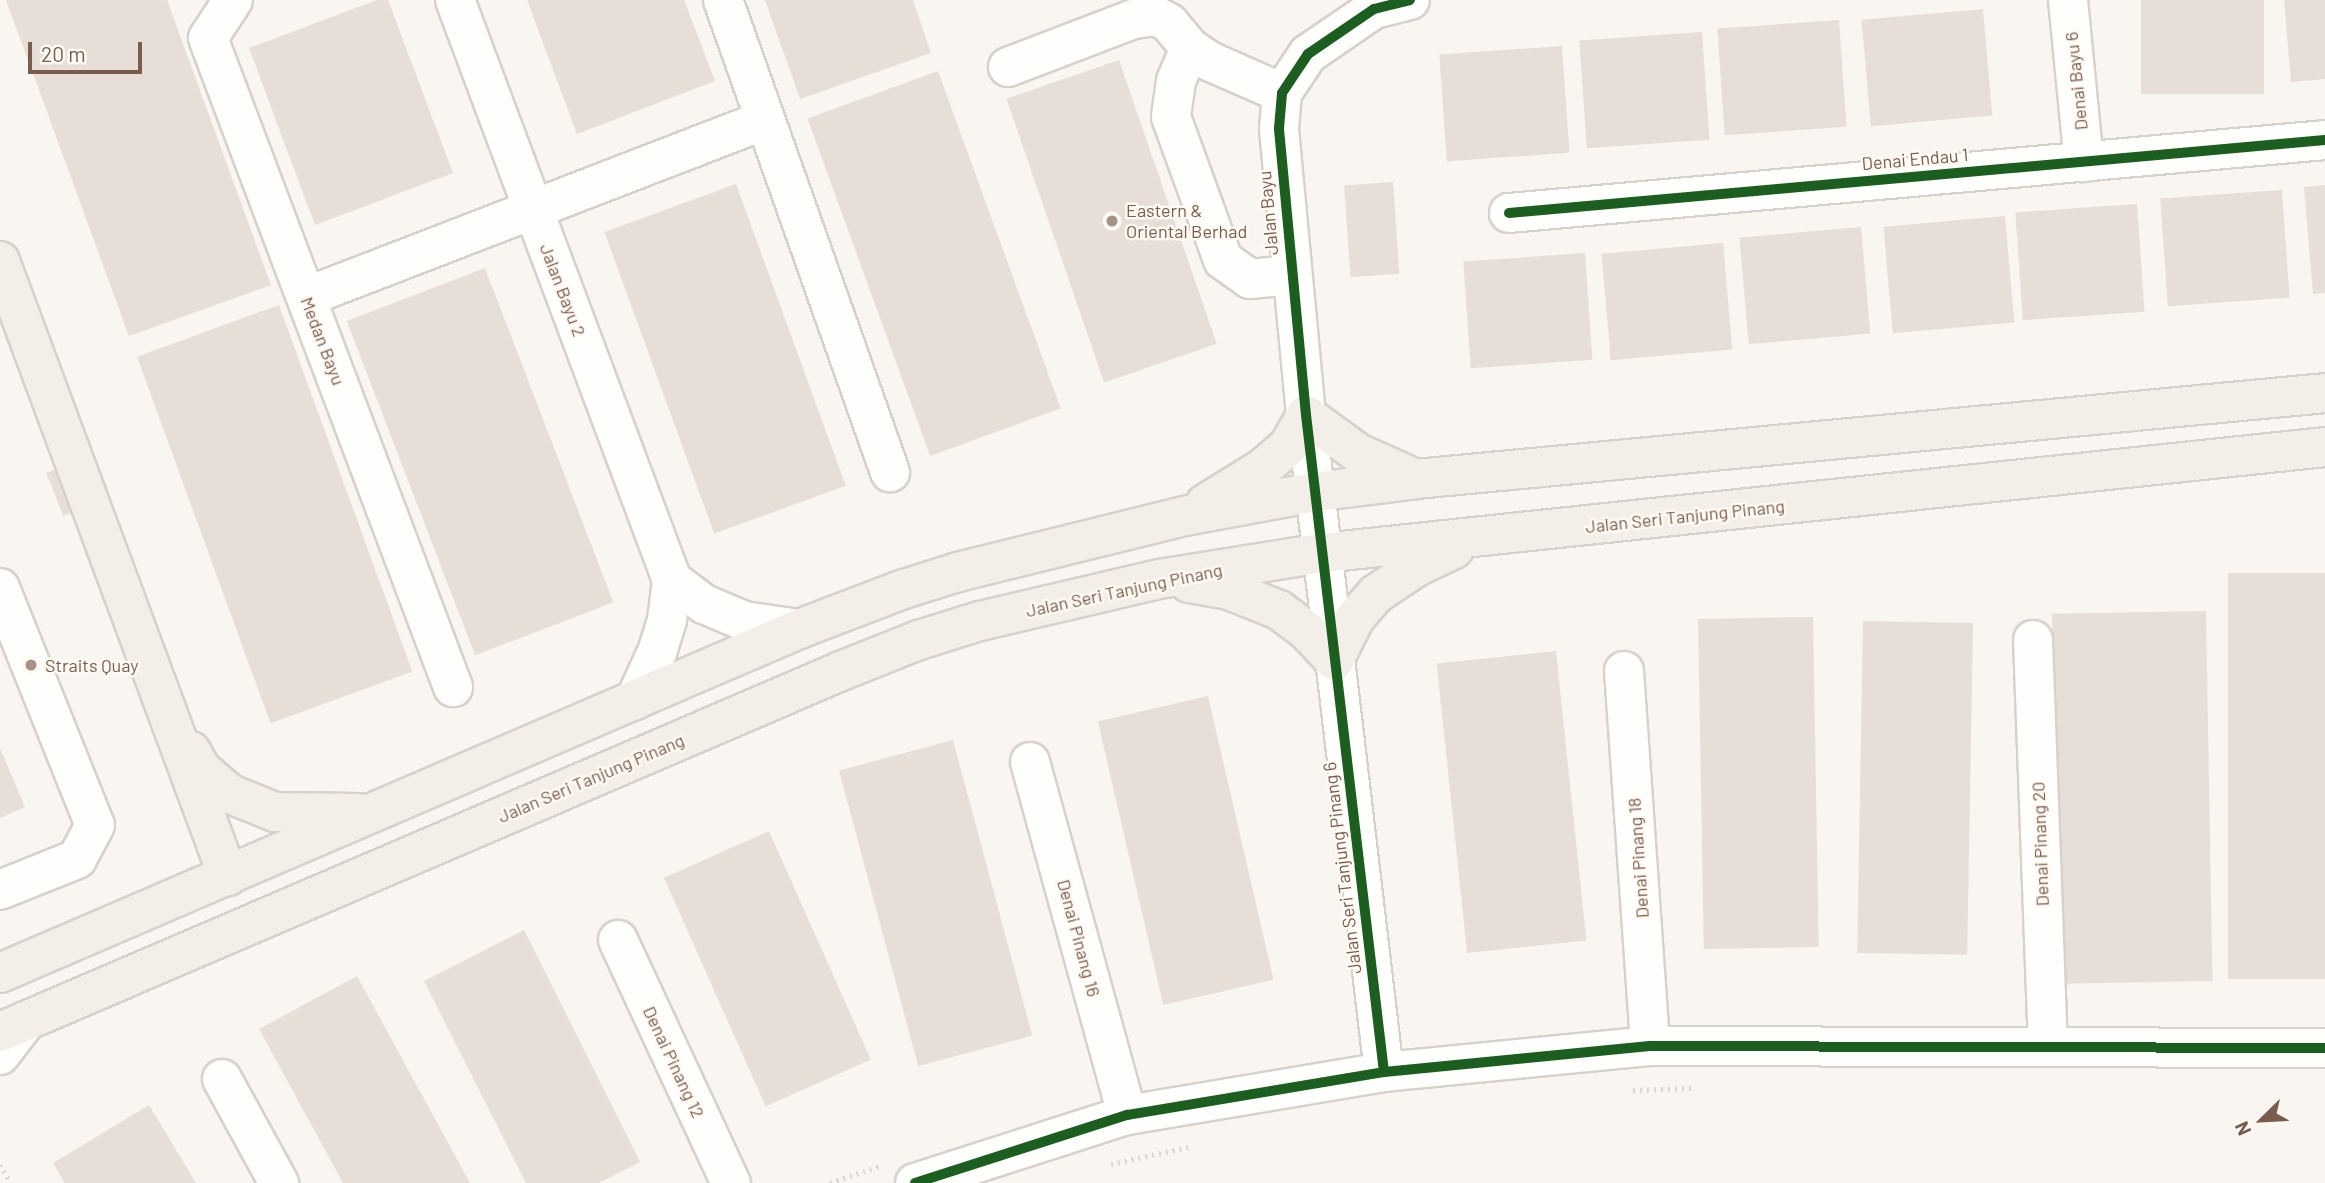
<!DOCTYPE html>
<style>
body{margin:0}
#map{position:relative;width:2325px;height:1183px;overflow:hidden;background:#f9f5f0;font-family:Barlow,sans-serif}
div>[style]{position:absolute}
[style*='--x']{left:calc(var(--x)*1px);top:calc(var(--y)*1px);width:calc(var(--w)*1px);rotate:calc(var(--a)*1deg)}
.building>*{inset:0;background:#e6ded7;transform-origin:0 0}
.path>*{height:4.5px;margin-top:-2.25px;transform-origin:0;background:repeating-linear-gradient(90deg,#dcd5d0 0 2px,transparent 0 7px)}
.roads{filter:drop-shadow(2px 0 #d7d1cb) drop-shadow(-2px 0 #d7d1cb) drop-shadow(0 2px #d7d1cb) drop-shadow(0 -2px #d7d1cb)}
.minor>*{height:38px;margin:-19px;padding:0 19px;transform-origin:19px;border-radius:19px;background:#fefefd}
.major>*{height:38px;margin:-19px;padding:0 19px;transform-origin:19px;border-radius:19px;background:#f3eee8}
.cycleway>*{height:10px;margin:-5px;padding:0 5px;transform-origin:5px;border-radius:5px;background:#1b5e20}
.dots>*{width:19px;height:19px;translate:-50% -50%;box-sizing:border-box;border:4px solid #fffaf3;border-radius:50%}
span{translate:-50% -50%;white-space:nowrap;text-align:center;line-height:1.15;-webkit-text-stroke:5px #fffaf3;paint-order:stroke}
.street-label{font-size:18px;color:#7a5c4d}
.poi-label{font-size:18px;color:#7a5c4d}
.left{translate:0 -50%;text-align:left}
.north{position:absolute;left:2227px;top:1085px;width:70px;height:70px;-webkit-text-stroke:5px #fffaf3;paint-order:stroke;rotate:246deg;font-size:19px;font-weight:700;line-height:28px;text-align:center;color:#7a5c4d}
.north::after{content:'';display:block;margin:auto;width:24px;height:32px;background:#7a5c4d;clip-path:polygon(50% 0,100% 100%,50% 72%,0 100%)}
.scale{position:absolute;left:28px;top:42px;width:114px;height:32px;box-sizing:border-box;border:4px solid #7a5c4d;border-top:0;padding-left:9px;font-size:21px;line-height:24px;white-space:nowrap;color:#7a5c4d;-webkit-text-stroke:5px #fffaf3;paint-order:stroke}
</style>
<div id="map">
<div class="building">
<i style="clip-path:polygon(6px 0,167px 0,271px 285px,129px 336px)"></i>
<i style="clip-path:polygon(377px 0,388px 0,453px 173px,315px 225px,249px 48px)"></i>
<i style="clip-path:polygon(527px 0,684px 0,715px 81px,577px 134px)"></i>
<i style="clip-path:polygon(765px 0,913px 0,931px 53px,800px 99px)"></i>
<i style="left:2141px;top:0;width:123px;height:94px"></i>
<i style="clip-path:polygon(2284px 0,2325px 0,2325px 79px,2291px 82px)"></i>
<i style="left:1983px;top:9px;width:107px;height:122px;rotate:85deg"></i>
<i style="left:1839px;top:20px;width:107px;height:122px;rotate:86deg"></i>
<i style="left:1702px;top:32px;width:108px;height:123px;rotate:86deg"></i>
<i style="left:1562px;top:46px;width:107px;height:123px;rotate:86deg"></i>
<i style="left:1119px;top:60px;width:300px;height:119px;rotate:71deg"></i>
<i style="left:938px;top:71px;width:359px;height:139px;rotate:70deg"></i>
<i style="left:1393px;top:182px;width:92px;height:49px;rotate:86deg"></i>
<i style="left:736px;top:184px;width:321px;height:140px;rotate:70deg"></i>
<i style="clip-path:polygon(2325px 185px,2325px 293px,2313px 294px,2304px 187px)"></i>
<i style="left:2282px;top:190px;width:108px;height:122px;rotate:86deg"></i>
<i style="left:2137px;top:204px;width:108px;height:122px;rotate:86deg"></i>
<i style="left:2005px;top:216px;width:107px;height:122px;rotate:85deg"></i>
<i style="left:1861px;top:227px;width:107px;height:122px;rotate:85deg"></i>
<i style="left:1723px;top:243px;width:107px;height:122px;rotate:85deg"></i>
<i style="left:1585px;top:253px;width:107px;height:122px;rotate:86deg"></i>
<i style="left:485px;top:268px;width:358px;height:148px;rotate:69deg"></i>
<i style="left:279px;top:305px;width:390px;height:151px;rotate:70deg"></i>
<i style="left:61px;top:467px;width:46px;height:16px;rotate:68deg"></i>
<i style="left:2325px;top:573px;width:406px;height:97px;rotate:90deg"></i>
<i style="left:2206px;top:611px;width:370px;height:154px;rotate:89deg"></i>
<i style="left:1813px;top:617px;width:330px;height:115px;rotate:89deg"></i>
<i style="left:1863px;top:621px;width:110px;height:332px;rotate:1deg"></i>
<i style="left:1556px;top:651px;width:291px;height:120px;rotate:84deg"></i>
<i style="left:1208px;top:696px;width:291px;height:113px;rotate:77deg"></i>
<i style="left:953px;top:740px;width:306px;height:118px;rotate:75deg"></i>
<i style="clip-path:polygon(0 748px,25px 807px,0 818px)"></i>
<i style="left:769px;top:831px;width:250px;height:115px;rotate:66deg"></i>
<i style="clip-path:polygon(524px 930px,640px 1162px,599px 1183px,526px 1183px,424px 981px)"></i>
<i style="clip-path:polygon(357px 976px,470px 1183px,343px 1183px,259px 1029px)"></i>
<i style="clip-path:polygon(149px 1105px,196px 1183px,65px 1183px,53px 1163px)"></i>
</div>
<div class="path">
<i style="--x:1633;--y:1090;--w:58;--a:-2"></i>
<i style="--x:1111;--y:1164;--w:79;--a:-12.4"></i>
<i style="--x:0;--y:1165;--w:21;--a:59"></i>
<i style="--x:830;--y:1183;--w:55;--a:-19.1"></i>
</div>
<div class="roads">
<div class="minor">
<i style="--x:233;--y:0;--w:45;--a:123.3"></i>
<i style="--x:208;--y:38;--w:694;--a:69.32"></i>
<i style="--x:455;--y:0;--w:619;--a:69.49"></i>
<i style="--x:672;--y:580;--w:40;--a:97.1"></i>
<i style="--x:667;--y:620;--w:34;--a:107"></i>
<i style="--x:657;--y:652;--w:53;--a:114.6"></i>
<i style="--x:723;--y:0;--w:501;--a:70.52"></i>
<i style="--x:2068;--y:0;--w:163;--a:84.4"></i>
<i style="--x:1190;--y:48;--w:36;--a:113"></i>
<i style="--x:1176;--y:81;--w:36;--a:98"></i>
<i style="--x:1171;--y:117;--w:152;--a:70"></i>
<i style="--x:1223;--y:260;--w:33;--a:35"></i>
<i style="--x:1250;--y:279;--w:41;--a:-5.6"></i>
<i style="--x:1008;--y:67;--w:135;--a:-20.9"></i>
<i style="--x:1134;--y:19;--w:22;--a:-8"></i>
<i style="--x:1156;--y:16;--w:15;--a:28"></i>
<i style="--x:1169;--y:23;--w:33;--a:50"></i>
<i style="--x:1190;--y:48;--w:23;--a:34"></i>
<i style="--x:1209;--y:61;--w:80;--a:23.7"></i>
<i style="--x:1509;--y:213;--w:819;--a:-5.11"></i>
<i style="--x:306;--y:297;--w:492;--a:-21.1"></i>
<i style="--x:672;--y:580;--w:40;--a:37"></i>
<i style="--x:704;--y:604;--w:43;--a:23"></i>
<i style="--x:744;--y:621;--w:56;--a:8.3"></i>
<i style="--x:0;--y:588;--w:255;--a:68.2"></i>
<i style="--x:95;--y:825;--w:38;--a:118"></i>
<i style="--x:77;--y:859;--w:83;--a:158.1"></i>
<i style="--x:2033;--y:640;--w:407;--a:87.9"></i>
<i style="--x:1624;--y:671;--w:376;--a:86"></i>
<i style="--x:1030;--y:762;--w:366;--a:74.6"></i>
<i style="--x:618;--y:940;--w:268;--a:65.1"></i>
<i style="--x:0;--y:1055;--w:43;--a:-52.6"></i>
<i style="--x:1384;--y:1072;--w:662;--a:-96.77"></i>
<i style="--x:1306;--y:415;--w:288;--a:-95.4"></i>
<i style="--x:1279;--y:128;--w:35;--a:-85"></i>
<i style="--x:1282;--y:93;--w:47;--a:-56.3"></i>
<i style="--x:1308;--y:54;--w:80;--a:-34.3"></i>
<i style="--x:1374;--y:9;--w:37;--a:-14"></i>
<i style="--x:222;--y:1079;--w:119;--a:61.3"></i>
<i style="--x:915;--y:1183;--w:223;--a:-17.8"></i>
<i style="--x:1127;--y:1115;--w:261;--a:-9.5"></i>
<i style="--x:1384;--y:1072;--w:267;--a:-5.6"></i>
<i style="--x:1650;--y:1046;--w:675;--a:0.17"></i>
</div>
<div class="major">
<i style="--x:0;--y:261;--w:656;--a:69.66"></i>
<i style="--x:1205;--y:504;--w:68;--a:-31.8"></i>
<i style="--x:1263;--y:468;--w:35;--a:-41"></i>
<i style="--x:1289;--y:445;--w:34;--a:-60"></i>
<i style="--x:1306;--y:415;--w:64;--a:36.2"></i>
<i style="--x:1358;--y:453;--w:64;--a:24.1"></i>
<i style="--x:1189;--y:583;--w:41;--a:9.9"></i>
<i style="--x:1229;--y:590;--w:54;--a:21.8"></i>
<i style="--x:1279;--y:610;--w:35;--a:37"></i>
<i style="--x:1307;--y:631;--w:40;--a:47"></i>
<i style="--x:1334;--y:660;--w:47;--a:-63.4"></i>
<i style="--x:1355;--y:618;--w:32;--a:-49"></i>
<i style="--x:1376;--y:594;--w:48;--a:-34"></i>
<i style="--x:1416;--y:567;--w:42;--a:-25.3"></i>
<i style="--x:191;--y:751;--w:21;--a:61"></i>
<i style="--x:201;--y:769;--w:38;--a:41"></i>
<i style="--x:230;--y:794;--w:48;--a:21.8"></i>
<i style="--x:275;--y:812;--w:84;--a:0.7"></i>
<i style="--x:0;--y:973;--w:870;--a:-23.29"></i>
<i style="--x:799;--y:629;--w:112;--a:-20.9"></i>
<i style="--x:904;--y:589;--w:57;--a:-17.5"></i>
<i style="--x:958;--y:572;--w:234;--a:-13.9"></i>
<i style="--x:1185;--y:516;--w:132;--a:-10.5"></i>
<i style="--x:1315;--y:492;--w:102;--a:-7.3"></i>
<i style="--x:1416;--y:479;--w:913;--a:-5.4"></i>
<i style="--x:0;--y:1032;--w:915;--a:-23.23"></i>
<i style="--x:841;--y:671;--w:84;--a:-21.7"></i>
<i style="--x:919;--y:640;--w:64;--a:-17.3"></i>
<i style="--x:980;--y:621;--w:184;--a:-13.2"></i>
<i style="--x:1159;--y:579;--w:165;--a:-9.1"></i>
<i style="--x:1322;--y:553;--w:1009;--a:-6.03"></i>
</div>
</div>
<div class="cycleway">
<i style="--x:1509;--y:213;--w:819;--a:-5.11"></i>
<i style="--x:1384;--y:1072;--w:662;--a:-96.77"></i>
<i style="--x:1306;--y:415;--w:288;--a:-95.4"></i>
<i style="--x:1279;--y:128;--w:35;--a:-85"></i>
<i style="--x:1282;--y:93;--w:47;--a:-56.3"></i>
<i style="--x:1308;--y:54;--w:80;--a:-34.3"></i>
<i style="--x:1374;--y:9;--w:37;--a:-14"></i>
<i style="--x:915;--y:1183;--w:223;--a:-17.8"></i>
<i style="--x:1127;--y:1115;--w:261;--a:-9.5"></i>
<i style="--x:1384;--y:1072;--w:267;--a:-5.6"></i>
<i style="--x:1650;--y:1046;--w:675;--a:0.17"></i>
</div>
<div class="dots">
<i style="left:1112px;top:221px;background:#a69286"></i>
<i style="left:31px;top:665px;background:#a69286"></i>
</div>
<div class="street-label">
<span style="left:2076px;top:81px;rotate:-96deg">Denai Bayu 6</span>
<span style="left:1915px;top:159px;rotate:-5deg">Denai Endau 1</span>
<span style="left:1268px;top:213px;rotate:-95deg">Jalan Bayu</span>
<span style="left:563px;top:290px;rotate:69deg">Jalan Bayu 2</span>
<span style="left:323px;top:341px;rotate:69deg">Medan Bayu</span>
<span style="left:1685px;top:516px;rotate:-6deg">Jalan Seri Tanjung Pinang</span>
<span style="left:1124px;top:590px;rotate:-12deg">Jalan Seri Tanjung Pinang</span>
<span style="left:591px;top:778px;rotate:-23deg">Jalan Seri Tanjung Pinang</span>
<span style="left:2040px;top:844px;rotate:-92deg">Denai Pinang 20</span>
<span style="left:1638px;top:858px;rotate:-94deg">Denai Pinang 18</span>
<span style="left:1342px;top:868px;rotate:-97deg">Jalan Seri Tanjung Pinang 6</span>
<span style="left:1079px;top:938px;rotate:75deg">Denai Pinang 16</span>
<span style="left:674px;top:1062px;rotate:65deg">Denai Pinang 12</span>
</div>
<div class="poi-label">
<span class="left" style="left:1126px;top:221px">Eastern &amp;<br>Oriental Berhad</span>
<span class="left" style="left:45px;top:665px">Straits Quay</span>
</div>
<div class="north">N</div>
<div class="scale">20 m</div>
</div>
